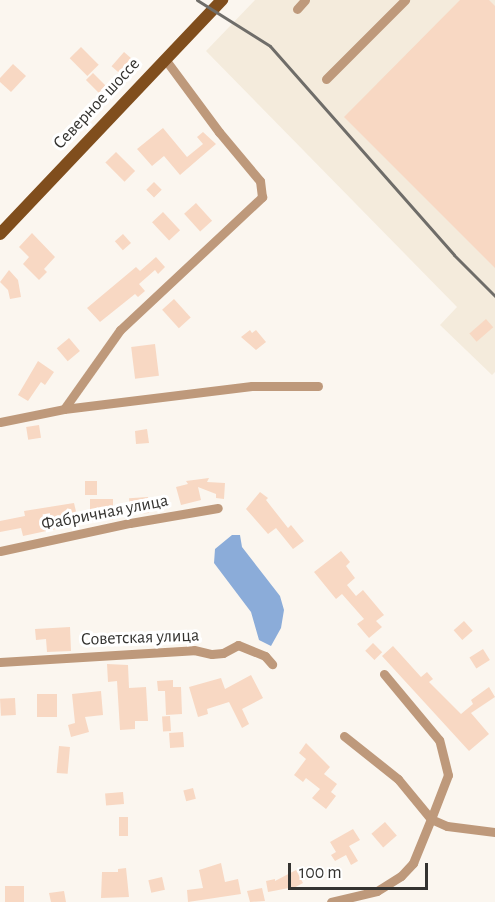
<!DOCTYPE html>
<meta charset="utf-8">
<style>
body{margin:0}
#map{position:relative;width:495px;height:902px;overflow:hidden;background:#fbf6ef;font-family:"Alegreya Sans",sans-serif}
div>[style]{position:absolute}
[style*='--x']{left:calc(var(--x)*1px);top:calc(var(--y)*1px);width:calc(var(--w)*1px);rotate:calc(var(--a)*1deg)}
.built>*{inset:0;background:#f4ebdc}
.water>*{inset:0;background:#8bacd9}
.building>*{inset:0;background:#f8d8c3;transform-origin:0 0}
.minor>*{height:9px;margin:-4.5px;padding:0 4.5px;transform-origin:4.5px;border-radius:4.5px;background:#be997b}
.major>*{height:12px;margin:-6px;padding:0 6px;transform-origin:6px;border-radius:6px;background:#804e1d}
.rail>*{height:3px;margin:-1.5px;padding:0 1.5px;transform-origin:1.5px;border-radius:1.5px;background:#6f6d69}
span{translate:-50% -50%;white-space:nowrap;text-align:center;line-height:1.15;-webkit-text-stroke:6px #fff;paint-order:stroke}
.street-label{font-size:18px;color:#343330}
.scale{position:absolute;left:288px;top:863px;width:140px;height:27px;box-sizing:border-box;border:3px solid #343330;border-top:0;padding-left:8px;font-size:18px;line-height:21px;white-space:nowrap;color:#343330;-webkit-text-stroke:4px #fff;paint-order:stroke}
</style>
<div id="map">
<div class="built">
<i style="clip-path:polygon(255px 0,495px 0,495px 372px,492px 375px,440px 325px,457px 307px,206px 51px)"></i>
</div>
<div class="water">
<i style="clip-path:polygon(232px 535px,240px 535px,242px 547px,280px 596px,284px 610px,281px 628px,271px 646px,259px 640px,251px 612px,214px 563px,215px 549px)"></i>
</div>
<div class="building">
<i style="clip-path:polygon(460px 0,489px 0,495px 6px,495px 268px,344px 117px)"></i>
<i style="left:81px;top:47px;width:25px;height:16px;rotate:45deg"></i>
<i style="left:124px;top:52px;width:11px;height:19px;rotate:41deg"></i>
<i style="clip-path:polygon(13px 64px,26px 76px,11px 92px,0 82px,0 78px)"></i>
<i style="left:93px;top:73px;width:18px;height:10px;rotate:45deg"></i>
<i style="clip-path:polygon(163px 128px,187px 157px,203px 144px,197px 137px,203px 132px,216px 144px,180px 175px,164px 156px,152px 166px,137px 149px)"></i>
<i style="left:116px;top:152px;width:27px;height:15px;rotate:45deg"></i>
<i style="left:154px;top:182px;width:11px;height:11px;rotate:45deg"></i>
<i style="left:196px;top:203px;width:24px;height:16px;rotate:48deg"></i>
<i style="left:163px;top:212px;width:25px;height:15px;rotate:47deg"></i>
<i style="clip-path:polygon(32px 233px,55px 257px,44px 269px,47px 272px,39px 280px,23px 264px,29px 257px,19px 247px)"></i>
<i style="left:123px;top:234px;width:12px;height:11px;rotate:48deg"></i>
<i style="clip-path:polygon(156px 257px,165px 267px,158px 274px,155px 270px,139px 284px,145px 291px,138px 297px,135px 294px,100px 322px,87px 308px,136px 267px,140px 271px)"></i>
<i style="clip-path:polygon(9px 270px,18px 280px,21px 297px,10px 299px,8px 290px,0 282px)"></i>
<i style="left:174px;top:299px;width:25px;height:16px;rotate:48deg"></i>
<i style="left:486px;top:319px;width:11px;height:22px;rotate:49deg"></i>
<i style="clip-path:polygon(250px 330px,252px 333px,256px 330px,266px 342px,256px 350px,241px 337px)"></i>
<i style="left:69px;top:338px;width:17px;height:16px;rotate:50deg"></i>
<i style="left:155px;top:344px;width:32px;height:24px;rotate:83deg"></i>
<i style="clip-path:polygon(38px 361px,54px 372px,45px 385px,41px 382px,28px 401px,18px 395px)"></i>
<i style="left:39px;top:425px;width:13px;height:13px;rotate:81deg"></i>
<i style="clip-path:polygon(147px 429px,149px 443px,136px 444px,135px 431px)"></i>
<i style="clip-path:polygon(209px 478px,207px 482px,225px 483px,224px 499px,216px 498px,216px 494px,198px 487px,201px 500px,181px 505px,176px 487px,188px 484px,186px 481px)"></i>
<i style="left:85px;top:481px;width:12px;height:14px"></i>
<i style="clip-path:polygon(260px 492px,268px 498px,266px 500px,288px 528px,291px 525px,304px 541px,293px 549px,276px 528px,268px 534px,246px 509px)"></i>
<i style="left:148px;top:497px;width:16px;height:19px;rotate:86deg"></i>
<i style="left:90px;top:499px;width:23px;height:21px"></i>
<i style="clip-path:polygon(74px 503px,79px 524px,23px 536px,21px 528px,0 532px,0 521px,25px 516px,24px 511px)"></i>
<i style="clip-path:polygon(341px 551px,350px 562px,346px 566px,355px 578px,347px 585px,356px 596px,363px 590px,384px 615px,376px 621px,382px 627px,369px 638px,357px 624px,364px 619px,342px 594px,336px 599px,314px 572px)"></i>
<i style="left:464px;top:621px;width:13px;height:14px;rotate:48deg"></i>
<i style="clip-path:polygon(70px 627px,71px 651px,47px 652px,46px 639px,36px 640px,35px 629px)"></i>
<i style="left:373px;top:643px;width:13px;height:11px;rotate:45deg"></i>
<i style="clip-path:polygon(393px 646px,421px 677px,427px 672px,433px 679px,429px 682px,461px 714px,473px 704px,471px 700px,489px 687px,495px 697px,471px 713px,489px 734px,469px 751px,382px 656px)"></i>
<i style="left:483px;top:649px;width:13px;height:16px;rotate:58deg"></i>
<i style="clip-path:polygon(107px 664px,128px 665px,129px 688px,146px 687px,148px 721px,135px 721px,135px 729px,120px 730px,117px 681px,108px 682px)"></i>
<i style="clip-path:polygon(251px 675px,263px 698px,242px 709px,249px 724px,242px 728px,229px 702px,207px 709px,208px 714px,198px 717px,189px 687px,221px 678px,225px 689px)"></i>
<i style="clip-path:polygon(173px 680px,173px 687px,181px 687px,182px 714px,166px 715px,165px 691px,158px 691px,157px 681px)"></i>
<i style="clip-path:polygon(101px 691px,103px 715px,85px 717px,89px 732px,71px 737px,68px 725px,75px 723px,72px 694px)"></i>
<i style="left:57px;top:694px;width:23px;height:20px;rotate:90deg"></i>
<i style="left:15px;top:698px;width:17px;height:15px;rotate:87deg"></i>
<i style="left:170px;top:716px;width:15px;height:8px;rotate:86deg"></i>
<i style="left:183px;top:732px;width:15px;height:14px;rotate:86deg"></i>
<i style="clip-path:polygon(306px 743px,330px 767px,324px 774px,337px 784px,331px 792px,336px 796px,326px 809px,312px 798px,320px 789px,306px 778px,303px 782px,294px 775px,306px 759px,299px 753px)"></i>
<i style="left:59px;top:746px;width:11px;height:27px;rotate:5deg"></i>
<i style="left:193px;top:788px;width:11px;height:10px;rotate:75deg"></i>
<i style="left:123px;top:792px;width:12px;height:18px;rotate:85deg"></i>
<i style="left:119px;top:817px;width:9px;height:19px"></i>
<i style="left:385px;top:822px;width:18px;height:18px;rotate:49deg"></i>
<i style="clip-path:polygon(353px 829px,360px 840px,349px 846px,358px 861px,351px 865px,346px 855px,335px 861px,331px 855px,336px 852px,330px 842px)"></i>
<i style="clip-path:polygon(221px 863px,225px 882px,238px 879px,241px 894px,188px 902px,187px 890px,203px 888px,199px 870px)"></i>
<i style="clip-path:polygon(126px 868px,129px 897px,101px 898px,102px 872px,118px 872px,118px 869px)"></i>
<i style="clip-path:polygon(296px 870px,303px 883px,290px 890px,289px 888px,268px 892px,266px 881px,275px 879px,275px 881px)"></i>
<i style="left:162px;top:877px;width:13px;height:14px;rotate:77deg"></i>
<i style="left:5px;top:886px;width:19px;height:16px"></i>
<i style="clip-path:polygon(262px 888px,265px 901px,250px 902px,247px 891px)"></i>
<i style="clip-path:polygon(64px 891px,66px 902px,51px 902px,49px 893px)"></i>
</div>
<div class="minor">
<i style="--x:297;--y:9;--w:12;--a:-48"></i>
<i style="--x:326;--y:79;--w:112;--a:-45"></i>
<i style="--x:64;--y:409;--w:97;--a:-54.7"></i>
<i style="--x:120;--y:330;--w:195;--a:-43.1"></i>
<i style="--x:262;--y:197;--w:16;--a:-97"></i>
<i style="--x:260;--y:181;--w:64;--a:-129.9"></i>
<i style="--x:219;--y:132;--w:91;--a:-126.5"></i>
<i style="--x:0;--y:422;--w:65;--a:-11.5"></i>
<i style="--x:64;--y:409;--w:189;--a:-7"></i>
<i style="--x:252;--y:386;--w:66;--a:0"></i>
<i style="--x:0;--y:551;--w:133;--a:-12.2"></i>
<i style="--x:130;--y:523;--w:89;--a:-9.7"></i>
<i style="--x:0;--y:662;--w:194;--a:-3.5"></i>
<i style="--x:194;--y:650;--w:18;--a:13"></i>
<i style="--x:212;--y:654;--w:11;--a:-5"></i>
<i style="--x:223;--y:653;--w:17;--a:-28"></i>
<i style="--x:238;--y:645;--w:29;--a:22"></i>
<i style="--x:265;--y:656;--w:11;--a:49"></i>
<i style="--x:344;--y:736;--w:69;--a:38.5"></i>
<i style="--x:398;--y:779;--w:52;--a:50.5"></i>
<i style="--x:431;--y:819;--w:47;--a:-68.9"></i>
<i style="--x:448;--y:775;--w:36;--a:-104"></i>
<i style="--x:439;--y:740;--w:86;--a:-129.8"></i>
<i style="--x:331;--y:902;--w:47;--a:-13.4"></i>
<i style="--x:377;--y:891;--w:28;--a:-32"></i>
<i style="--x:401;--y:876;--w:18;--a:-47"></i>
<i style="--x:413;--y:863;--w:48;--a:-67.8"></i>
<i style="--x:431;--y:819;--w:17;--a:24"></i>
<i style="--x:447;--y:826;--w:48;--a:7.1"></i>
</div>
<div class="major">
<i style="--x:0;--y:234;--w:323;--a:-46.5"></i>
</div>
<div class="rail">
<i style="--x:197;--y:0;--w:86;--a:32.2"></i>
<i style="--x:270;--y:46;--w:278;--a:48.6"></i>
<i style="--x:454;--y:255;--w:58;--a:45"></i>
</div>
<div class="street-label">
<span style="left:97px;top:104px;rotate:-47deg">Северное шоссе</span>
<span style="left:105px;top:513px;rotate:-11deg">Фабричная улица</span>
<span style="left:140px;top:638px;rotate:-2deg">Советская улица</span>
</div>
<div class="scale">100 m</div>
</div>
